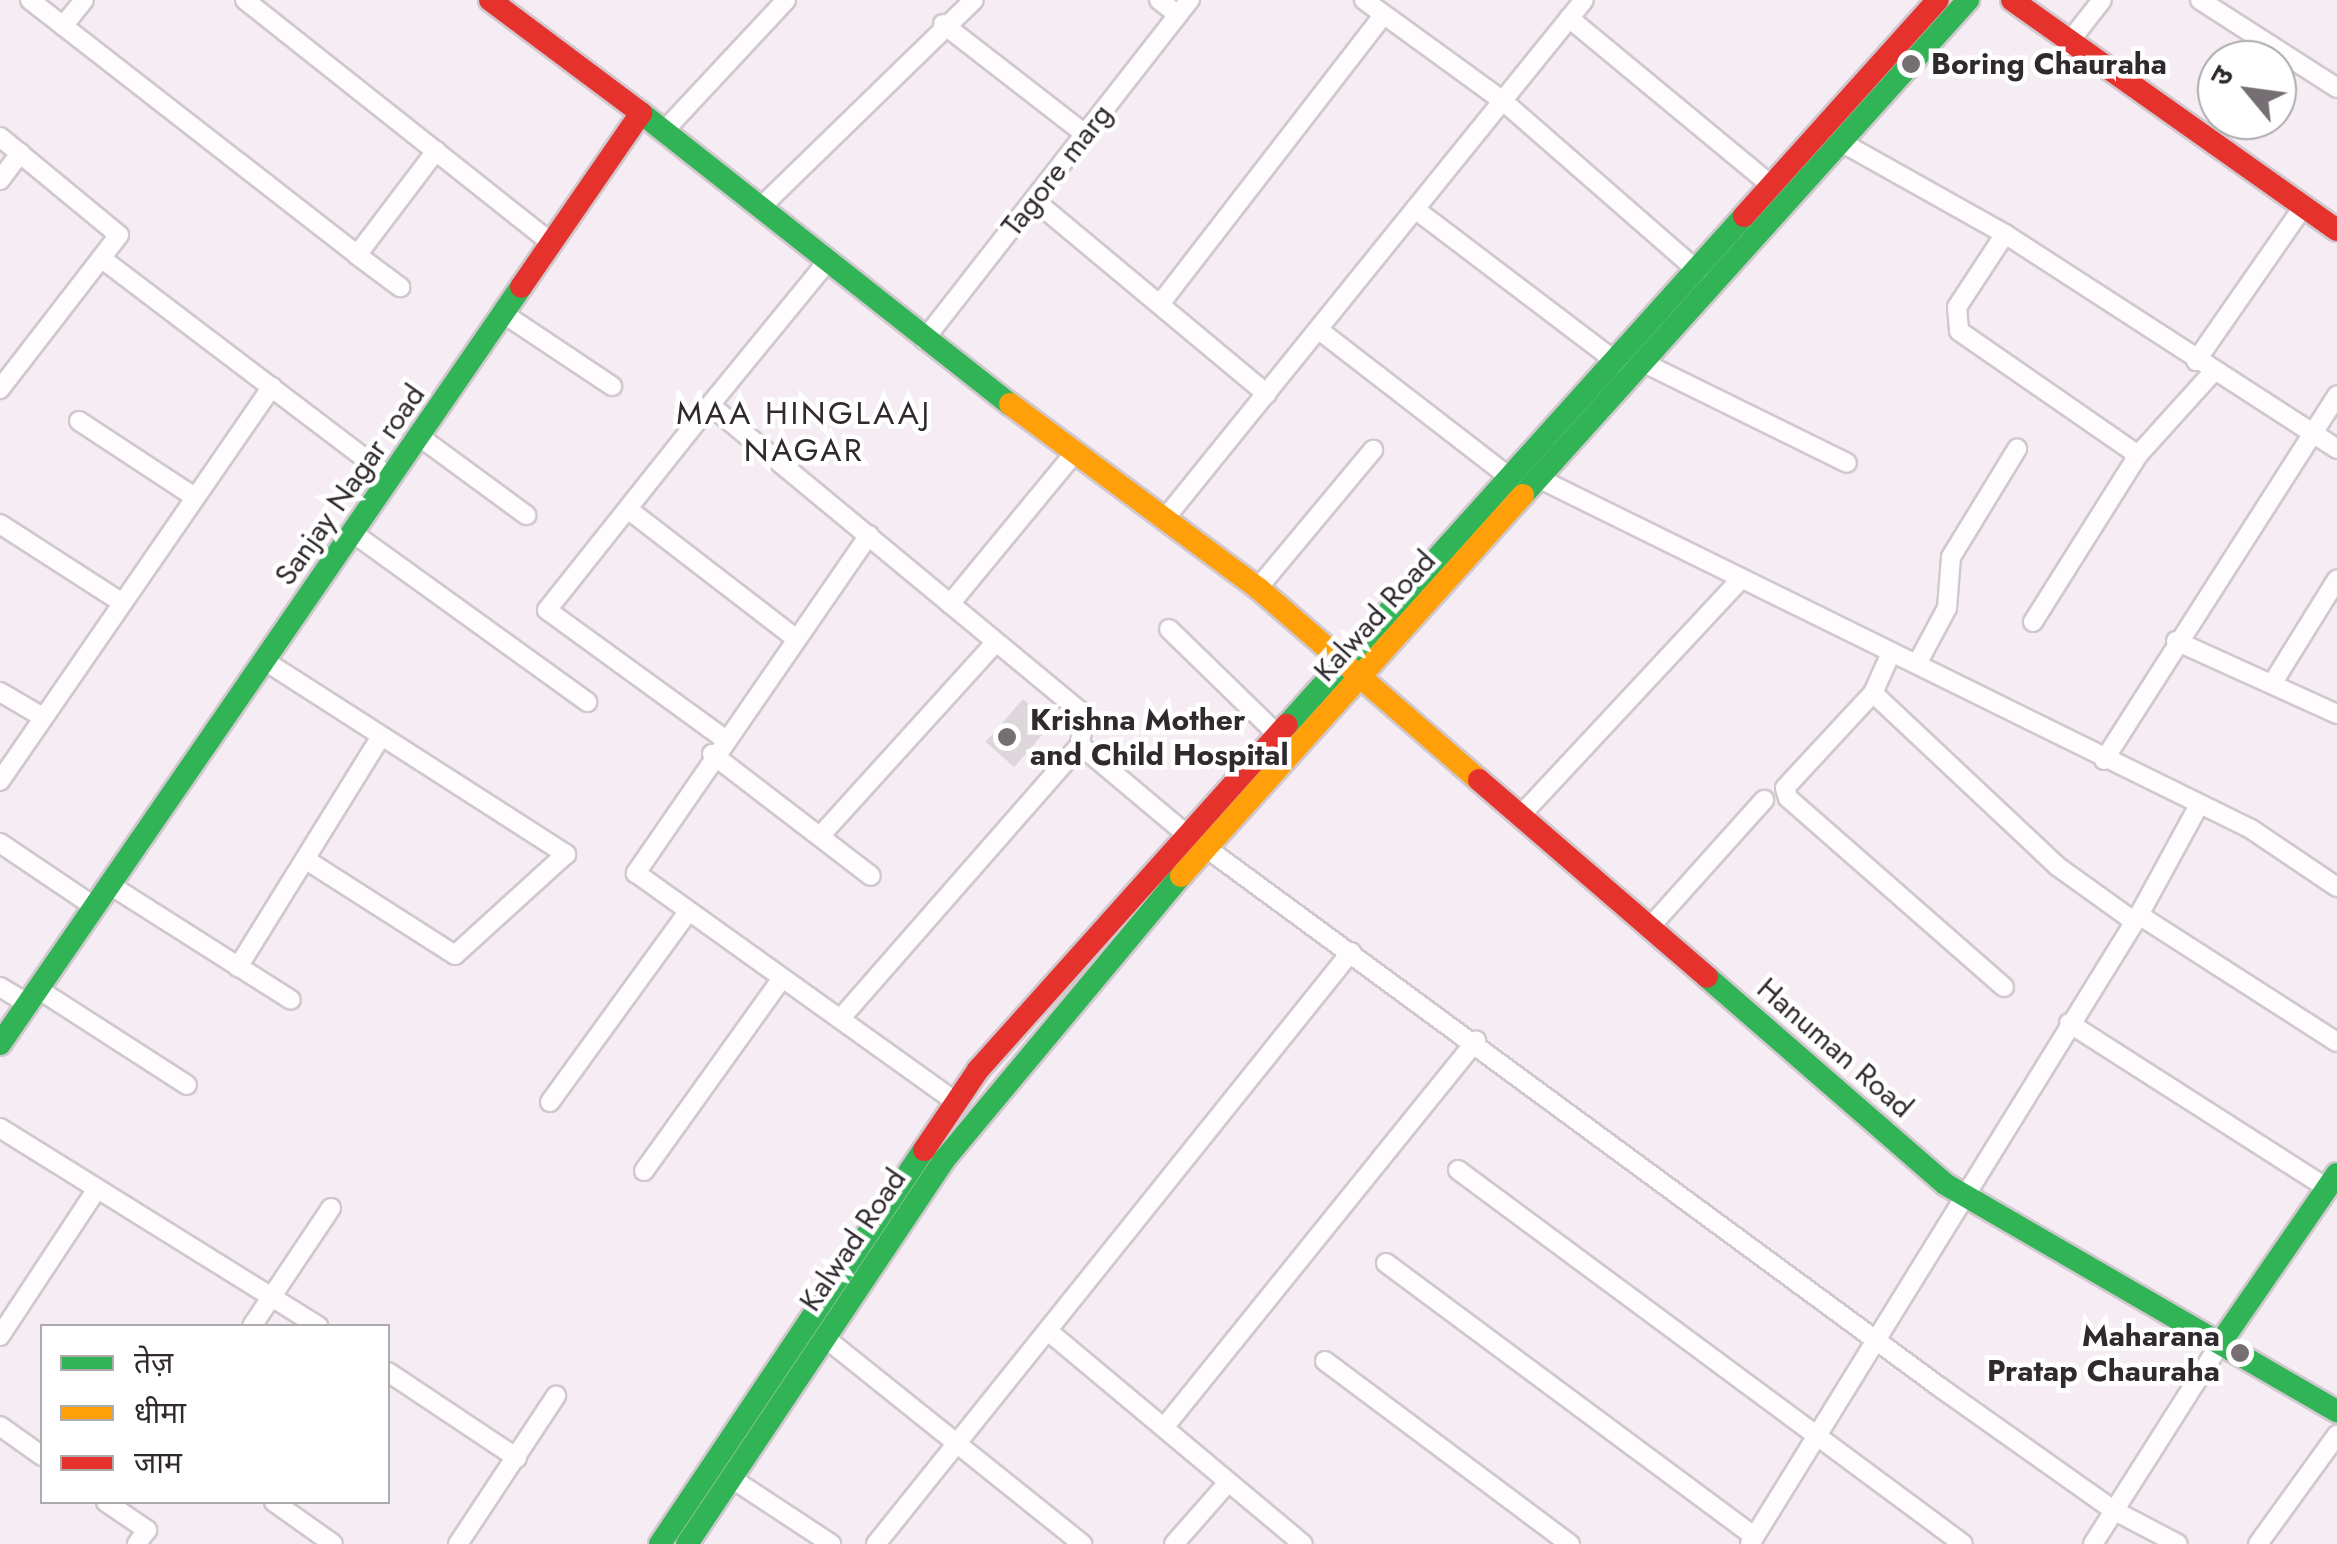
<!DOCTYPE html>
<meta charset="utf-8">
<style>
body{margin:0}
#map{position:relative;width:2337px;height:1544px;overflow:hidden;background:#f6ecf3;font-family:Jost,"Noto Sans Devanagari",sans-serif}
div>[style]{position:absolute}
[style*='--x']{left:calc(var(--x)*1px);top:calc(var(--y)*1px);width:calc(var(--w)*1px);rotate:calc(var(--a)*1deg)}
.building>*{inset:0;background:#ddd6db;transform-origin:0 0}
.roads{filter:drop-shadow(2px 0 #d0c8ce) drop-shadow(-2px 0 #d0c8ce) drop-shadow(0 2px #d0c8ce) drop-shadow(0 -2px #d0c8ce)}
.street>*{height:18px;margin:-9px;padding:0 9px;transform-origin:9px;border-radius:9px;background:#fefcfd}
.fast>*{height:22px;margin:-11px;padding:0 11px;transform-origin:11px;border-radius:11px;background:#30b455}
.slow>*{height:22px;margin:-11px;padding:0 11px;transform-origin:11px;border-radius:11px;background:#ff9f0a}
.jam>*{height:22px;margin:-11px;padding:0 11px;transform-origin:11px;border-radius:11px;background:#e5322d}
.dots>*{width:28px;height:28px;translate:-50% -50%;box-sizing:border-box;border:5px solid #fff;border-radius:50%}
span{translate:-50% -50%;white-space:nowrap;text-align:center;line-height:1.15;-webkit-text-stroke:9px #fff;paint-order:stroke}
.poi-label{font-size:30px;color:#302a2e;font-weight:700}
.left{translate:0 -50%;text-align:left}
.right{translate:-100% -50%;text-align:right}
.street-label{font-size:30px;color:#302a2e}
.neighbourhood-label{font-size:32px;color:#302a2e;letter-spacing:2.5px}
.legend{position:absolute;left:40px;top:1324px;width:350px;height:180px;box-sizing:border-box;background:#fff;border:2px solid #acaaab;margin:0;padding:12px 18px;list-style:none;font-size:30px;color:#302a2e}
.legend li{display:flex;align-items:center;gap:20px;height:50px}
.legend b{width:50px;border:2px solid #acaaab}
.north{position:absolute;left:2197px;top:40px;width:100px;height:100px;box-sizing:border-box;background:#fff;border:2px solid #acaaab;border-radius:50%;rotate:299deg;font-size:28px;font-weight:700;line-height:40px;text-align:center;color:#302a2e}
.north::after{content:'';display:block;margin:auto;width:35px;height:45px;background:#756e73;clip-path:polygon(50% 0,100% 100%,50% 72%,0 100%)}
</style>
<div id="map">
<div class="building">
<i style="left:1023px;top:699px;width:38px;height:57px;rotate:41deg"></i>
</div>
<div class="roads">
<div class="street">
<i style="--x:30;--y:0;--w:415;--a:37.9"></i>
<i style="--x:357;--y:255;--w:131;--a:-52.8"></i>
<i style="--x:245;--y:0;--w:392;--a:38.4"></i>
<i style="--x:1159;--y:0;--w:24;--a:38"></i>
<i style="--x:1364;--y:0;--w:172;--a:36"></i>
<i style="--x:1503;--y:101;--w:260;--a:41.1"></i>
<i style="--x:2200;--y:0;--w:163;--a:32.7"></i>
<i style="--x:1569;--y:18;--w:264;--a:39.6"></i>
<i style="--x:943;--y:24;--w:181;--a:37.8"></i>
<i style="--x:63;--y:26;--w:33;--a:-51"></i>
<i style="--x:2066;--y:46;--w:58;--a:-52"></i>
<i style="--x:664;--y:131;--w:179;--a:-47"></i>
<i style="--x:0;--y:137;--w:154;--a:39.5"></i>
<i style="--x:119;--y:235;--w:195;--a:127.7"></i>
<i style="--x:1841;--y:142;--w:188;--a:29.3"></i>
<i style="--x:2005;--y:234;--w:396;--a:32.9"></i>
<i style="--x:0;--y:180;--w:34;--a:-53"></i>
<i style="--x:1034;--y:200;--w:303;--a:39.8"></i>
<i style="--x:760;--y:208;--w:298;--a:-44.2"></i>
<i style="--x:1415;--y:209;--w:255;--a:37.2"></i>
<i style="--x:2005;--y:234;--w:87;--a:123.3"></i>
<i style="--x:1957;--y:307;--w:24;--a:85"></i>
<i style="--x:1959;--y:331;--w:218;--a:34.7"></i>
<i style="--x:357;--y:255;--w:54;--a:36.7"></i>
<i style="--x:101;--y:258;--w:364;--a:37.2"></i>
<i style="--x:827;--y:262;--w:185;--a:129.3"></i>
<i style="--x:710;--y:405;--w:479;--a:39.6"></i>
<i style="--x:1079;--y:710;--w:16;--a:75"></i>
<i style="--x:1083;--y:725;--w:20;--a:99"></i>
<i style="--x:1080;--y:745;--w:364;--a:131.2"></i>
<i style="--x:1160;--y:304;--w:365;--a:-52.3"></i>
<i style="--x:504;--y:314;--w:130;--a:33.7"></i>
<i style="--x:1319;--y:330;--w:244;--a:37.7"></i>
<i style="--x:924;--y:340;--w:432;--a:-52"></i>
<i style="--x:2196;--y:361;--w:188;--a:-55.2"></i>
<i style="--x:1644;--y:363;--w:226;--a:26.2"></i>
<i style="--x:710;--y:405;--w:262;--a:128.5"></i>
<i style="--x:547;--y:610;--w:218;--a:36"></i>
<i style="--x:79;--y:421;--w:136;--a:33.3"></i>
<i style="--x:420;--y:437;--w:132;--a:36.3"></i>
<i style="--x:1540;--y:479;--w:792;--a:26.21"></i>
<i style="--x:2251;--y:829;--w:104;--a:34"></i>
<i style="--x:629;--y:510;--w:210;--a:37.6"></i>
<i style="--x:1167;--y:516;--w:663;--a:-51.06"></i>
<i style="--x:0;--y:524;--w:140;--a:32.8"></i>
<i style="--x:353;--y:533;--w:289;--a:35.8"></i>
<i style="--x:869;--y:535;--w:411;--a:124.6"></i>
<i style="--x:636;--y:873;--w:392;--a:35.6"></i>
<i style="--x:1258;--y:588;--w:180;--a:-50.2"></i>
<i style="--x:950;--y:604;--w:198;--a:-50.5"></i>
<i style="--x:2033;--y:622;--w:197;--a:-57.8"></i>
<i style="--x:2138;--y:455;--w:112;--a:-47.9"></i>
<i style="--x:1169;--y:629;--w:148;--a:44.2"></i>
<i style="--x:2176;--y:641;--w:177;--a:24.4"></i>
<i style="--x:1891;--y:653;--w:44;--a:114.2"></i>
<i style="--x:1873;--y:693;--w:253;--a:43.2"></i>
<i style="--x:2057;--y:866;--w:96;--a:35.7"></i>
<i style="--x:265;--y:661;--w:358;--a:32.7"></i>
<i style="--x:566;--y:854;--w:150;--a:137.7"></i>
<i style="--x:455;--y:955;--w:178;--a:-147.4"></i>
<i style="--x:1917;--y:664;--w:64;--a:-61.8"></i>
<i style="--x:1947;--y:608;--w:51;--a:-85.5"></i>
<i style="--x:1951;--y:557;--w:127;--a:-58.6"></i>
<i style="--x:2272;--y:684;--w:123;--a:-58.2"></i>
<i style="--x:0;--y:692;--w:48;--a:30.3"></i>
<i style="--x:1873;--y:693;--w:129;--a:132.8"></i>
<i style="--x:1785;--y:788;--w:10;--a:73"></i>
<i style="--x:1788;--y:798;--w:287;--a:41.2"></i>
<i style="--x:1080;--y:745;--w:137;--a:40"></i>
<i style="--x:712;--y:754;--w:200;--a:37.5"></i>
<i style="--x:2104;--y:760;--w:433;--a:-57.4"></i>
<i style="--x:0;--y:781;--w:479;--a:-55.4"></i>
<i style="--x:1521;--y:815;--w:320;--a:-47"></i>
<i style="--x:821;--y:835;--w:259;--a:-47.8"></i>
<i style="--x:0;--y:843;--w:115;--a:34"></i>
<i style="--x:1205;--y:847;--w:913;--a:36.32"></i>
<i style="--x:1941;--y:1388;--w:211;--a:35.3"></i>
<i style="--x:2113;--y:1510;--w:73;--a:27.6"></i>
<i style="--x:110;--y:885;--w:214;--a:32.4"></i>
<i style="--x:2139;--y:915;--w:125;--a:-61.4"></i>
<i style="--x:1650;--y:927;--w:171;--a:-48.1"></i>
<i style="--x:238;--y:967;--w:269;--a:-58.2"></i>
<i style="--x:0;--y:987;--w:33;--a:31"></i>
<i style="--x:38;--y:989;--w:177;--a:32.8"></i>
<i style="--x:2069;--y:1023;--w:306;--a:32.6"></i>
<i style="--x:550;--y:1102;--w:236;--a:-54"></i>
<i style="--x:0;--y:1128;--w:375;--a:31.9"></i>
<i style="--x:1458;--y:1170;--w:628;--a:36.52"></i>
<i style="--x:644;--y:1171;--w:237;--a:-54.4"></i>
<i style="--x:1386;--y:1263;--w:458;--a:36.6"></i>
<i style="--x:252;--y:1326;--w:142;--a:-56.2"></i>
<i style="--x:1048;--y:1331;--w:332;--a:39.9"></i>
<i style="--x:0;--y:1336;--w:176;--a:-56.6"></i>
<i style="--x:824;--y:1337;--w:331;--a:38.7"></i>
<i style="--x:1325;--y:1361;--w:306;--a:36.8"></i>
<i style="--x:388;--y:1372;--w:155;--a:33.7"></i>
<i style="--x:1166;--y:1425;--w:494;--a:-51.1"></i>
<i style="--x:0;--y:1426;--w:52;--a:35.5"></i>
<i style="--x:731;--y:1478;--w:120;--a:33.4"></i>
<i style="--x:106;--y:1502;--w:50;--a:34.3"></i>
<i style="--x:147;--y:1530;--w:17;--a:126"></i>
<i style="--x:274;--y:1502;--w:72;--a:35.4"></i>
<i style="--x:458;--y:1544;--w:178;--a:-56.5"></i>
<i style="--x:876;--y:1544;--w:759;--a:-51.26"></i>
<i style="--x:1174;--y:1544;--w:77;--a:-48.7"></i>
<i style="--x:1750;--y:1544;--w:740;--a:-58.27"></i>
<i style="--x:2139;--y:915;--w:235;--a:32.7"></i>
<i style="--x:2093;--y:1544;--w:239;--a:-57.6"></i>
<i style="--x:2258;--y:1544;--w:135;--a:-54.1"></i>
</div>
<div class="fast">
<i style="--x:641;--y:113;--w:470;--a:38.3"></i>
<i style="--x:1523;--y:495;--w:666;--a:-48.04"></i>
<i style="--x:1287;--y:725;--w:684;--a:-48.08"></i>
<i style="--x:1707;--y:977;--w:315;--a:41"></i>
<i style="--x:1945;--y:1184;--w:453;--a:30.1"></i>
<i style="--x:0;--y:1044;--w:919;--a:-55.46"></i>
<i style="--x:2221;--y:1342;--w:204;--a:-55.4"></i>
<i style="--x:660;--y:1544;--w:474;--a:-56.2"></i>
<i style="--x:687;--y:1544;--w:462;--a:-56.2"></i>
<i style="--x:944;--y:1160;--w:370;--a:-50.2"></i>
</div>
<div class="slow">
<i style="--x:1010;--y:404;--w:309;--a:36.6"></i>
<i style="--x:1258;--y:588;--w:293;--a:41"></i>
<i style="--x:1181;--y:876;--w:512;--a:-48.09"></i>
</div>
<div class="jam">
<i style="--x:490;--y:0;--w:189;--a:36.8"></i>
<i style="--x:641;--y:113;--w:211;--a:124.6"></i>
<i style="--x:2012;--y:0;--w:398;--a:35.3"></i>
<i style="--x:1744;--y:216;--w:290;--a:-48.1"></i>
<i style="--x:1479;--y:780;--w:301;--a:40.8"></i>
<i style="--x:924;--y:1150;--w:97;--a:-56"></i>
<i style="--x:978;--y:1070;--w:463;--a:-48.2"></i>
</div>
</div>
<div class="dots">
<i style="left:1911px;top:64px;background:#756e73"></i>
<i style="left:1007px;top:737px;background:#756e73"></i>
<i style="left:2240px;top:1353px;background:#756e73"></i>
</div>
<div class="poi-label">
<span class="left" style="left:1931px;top:64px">Boring Chauraha</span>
<span class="left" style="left:1030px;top:737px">Krishna Mother<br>and Child Hospital</span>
<span class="right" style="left:2220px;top:1353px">Maharana<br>Pratap Chauraha</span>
</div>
<div class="street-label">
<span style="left:1057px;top:170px;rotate:-52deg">Tagore marg</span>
<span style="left:350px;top:485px;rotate:-55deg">Sanjay Nagar road</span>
<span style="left:1375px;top:616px;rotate:-48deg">Kalwad Road</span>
<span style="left:1835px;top:1048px;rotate:41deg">Hanuman Road</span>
<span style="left:853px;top:1240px;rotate:-56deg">Kalwad Road</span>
</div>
<div class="neighbourhood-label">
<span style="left:804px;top:432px">MAA HINGLAAJ<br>NAGAR</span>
</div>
<ul class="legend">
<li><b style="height:12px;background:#30b455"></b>तेज़</li>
<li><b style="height:12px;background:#ff9f0a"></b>धीमा</li>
<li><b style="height:12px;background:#e5322d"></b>जाम</li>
</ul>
<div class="north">उ</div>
</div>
